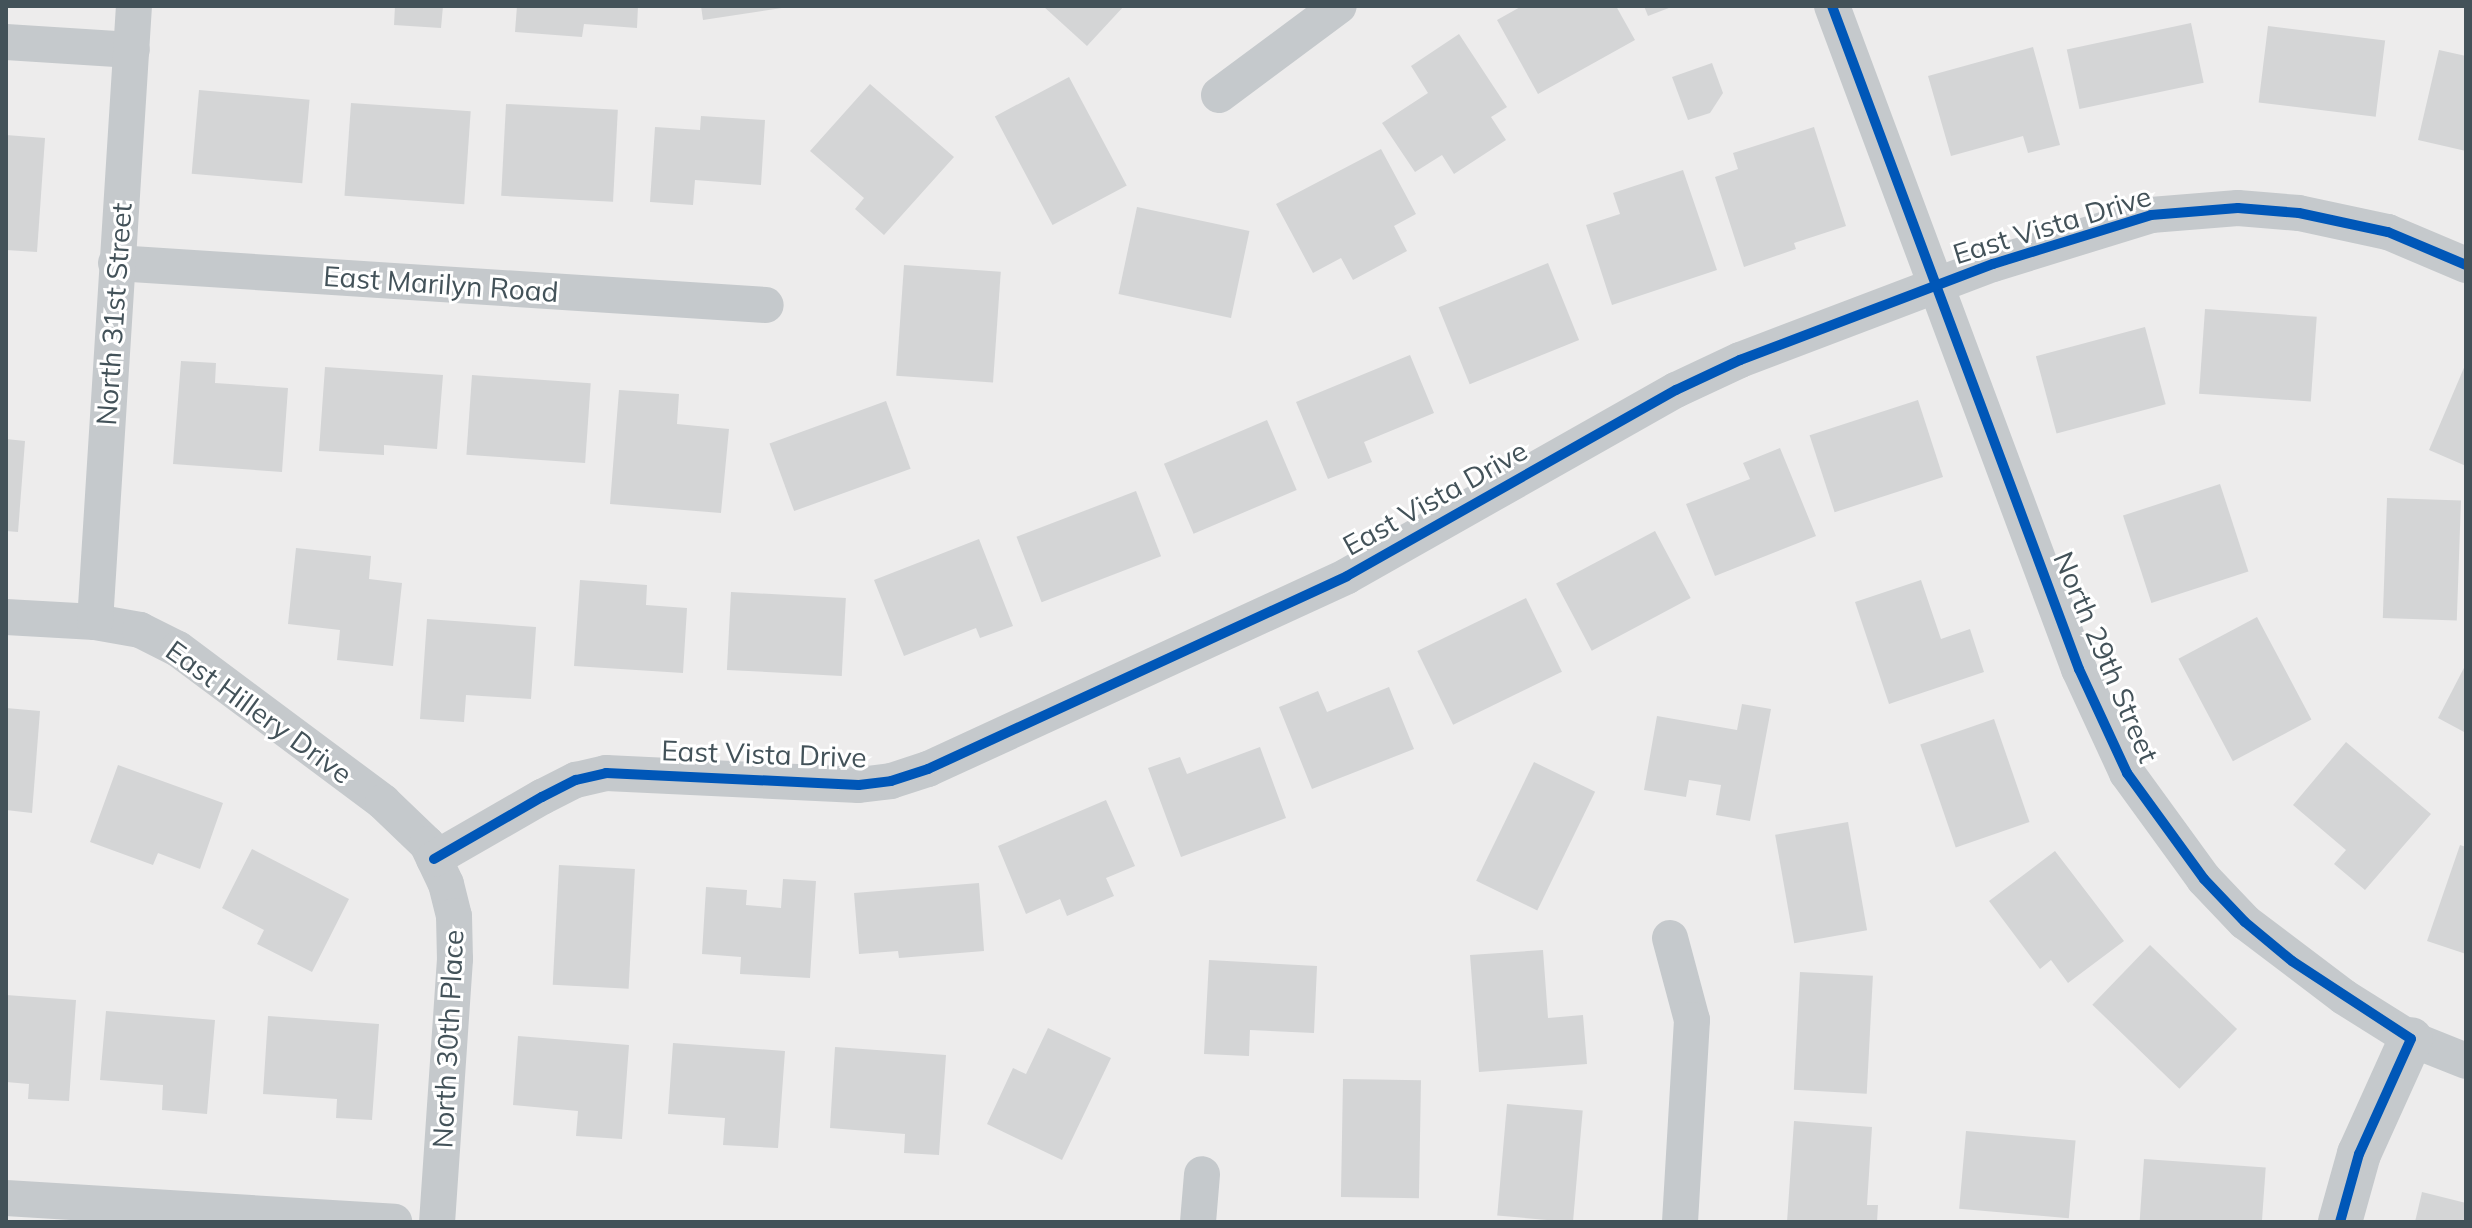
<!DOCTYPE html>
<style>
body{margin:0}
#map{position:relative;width:2472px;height:1228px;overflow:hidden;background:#edecec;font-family:Mulish,sans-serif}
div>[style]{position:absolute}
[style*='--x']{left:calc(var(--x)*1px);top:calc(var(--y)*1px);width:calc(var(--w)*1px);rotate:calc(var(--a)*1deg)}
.building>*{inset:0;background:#d4d5d6;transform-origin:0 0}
.minor>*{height:36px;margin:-18px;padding:0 18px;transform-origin:18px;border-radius:18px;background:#c5c9cc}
.tertiary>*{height:44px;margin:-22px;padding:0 22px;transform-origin:22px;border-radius:22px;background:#c5c9cc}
.cycleway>*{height:10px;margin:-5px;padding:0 5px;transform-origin:5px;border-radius:5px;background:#0057b8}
span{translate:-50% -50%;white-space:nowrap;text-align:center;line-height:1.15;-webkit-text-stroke:6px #fff;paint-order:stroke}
.street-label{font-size:28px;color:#435259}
.frame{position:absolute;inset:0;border:8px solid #435259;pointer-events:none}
</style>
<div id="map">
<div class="building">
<i style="clip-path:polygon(395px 6px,443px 6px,441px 28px,394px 25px)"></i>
<i style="clip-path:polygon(517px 6px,638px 6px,637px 28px,584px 24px,582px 37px,515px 32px)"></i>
<i style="clip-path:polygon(701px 6px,782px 6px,782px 8px,703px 20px)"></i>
<i style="clip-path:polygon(1043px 6px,1124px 6px,1087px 46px)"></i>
<i style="clip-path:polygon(1522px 6px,1616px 6px,1635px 40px,1538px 94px,1497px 20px)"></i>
<i style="clip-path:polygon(1644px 6px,1674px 6px,1648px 16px)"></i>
<i style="left:2191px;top:23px;width:61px;height:127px;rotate:78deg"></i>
<i style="left:2268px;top:26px;width:118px;height:77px;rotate:7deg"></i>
<i style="clip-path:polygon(1459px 34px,1507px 107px,1491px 117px,1506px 140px,1454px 174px,1442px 155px,1415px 172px,1382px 123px,1428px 93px,1411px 66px)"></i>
<i style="clip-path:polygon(2033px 47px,2060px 145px,2028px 153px,2023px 136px,1951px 156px,1928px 76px)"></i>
<i style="clip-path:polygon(2439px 50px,2466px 56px,2466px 151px,2418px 140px)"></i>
<i style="clip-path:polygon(1712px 63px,1723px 93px,1710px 113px,1688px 120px,1672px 77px)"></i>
<i style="left:1069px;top:77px;width:123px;height:84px;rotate:62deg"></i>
<i style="clip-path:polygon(870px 84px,954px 157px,884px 235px,855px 209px,864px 198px,810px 151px)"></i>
<i style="left:199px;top:90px;width:111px;height:84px;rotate:5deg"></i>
<i style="left:351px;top:103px;width:120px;height:93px;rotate:4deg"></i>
<i style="left:506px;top:104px;width:112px;height:92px;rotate:3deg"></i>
<i style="clip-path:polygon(701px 116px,765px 120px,761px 185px,695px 180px,693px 205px,650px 202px,655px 127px,700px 130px)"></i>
<i style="clip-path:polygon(1814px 127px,1846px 226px,1794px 243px,1796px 249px,1744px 267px,1715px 177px,1738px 169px,1733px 153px)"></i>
<i style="clip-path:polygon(6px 135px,45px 138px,37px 252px,6px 250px)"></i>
<i style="clip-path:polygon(1381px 149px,1416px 214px,1394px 226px,1407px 251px,1353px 280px,1341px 258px,1313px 273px,1276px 204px)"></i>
<i style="clip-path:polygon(1683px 170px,1717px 270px,1612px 305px,1586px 225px,1620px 214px,1613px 193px)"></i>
<i style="left:1137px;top:207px;width:115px;height:89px;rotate:12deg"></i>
<i style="left:1548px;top:263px;width:83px;height:118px;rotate:68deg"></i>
<i style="left:904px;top:265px;width:97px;height:111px;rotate:4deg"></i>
<i style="left:2205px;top:309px;width:112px;height:85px;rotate:4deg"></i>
<i style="left:2145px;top:327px;width:80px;height:113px;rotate:75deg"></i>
<i style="clip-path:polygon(1410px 355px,1434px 413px,1364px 442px,1372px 462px,1328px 479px,1296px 402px)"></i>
<i style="clip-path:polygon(181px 361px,216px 363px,215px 383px,288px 388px,282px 472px,173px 464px)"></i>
<i style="clip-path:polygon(2466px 363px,2466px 466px,2429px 450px)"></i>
<i style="clip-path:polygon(325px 367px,443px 375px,437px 449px,384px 445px,384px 455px,319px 451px)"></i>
<i style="left:472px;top:375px;width:119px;height:80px;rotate:4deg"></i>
<i style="clip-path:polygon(619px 390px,679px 394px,677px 424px,729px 429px,721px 513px,610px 504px)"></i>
<i style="left:1918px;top:400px;width:81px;height:114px;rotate:72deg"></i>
<i style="left:886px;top:401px;width:72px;height:124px;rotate:70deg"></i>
<i style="left:1267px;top:420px;width:76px;height:112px;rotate:67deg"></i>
<i style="clip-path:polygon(6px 439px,25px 441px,18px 532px,6px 531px)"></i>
<i style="clip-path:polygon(1780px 448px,1816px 536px,1715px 576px,1686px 504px,1750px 479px,1743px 463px)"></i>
<i style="left:2220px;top:484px;width:92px;height:102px;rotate:72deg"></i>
<i style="left:1136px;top:491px;width:70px;height:128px;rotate:69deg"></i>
<i style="left:2387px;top:498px;width:74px;height:120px;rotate:2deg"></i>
<i style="left:1655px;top:531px;width:76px;height:112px;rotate:62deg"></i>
<i style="clip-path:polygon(979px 539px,1013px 626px,980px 638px,976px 628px,904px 656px,874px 580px)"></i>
<i style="clip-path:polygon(296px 548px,371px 556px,369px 579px,402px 583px,393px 666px,337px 660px,340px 630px,288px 624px)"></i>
<i style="clip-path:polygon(580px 580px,647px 585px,646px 605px,687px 608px,683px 673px,574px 666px)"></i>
<i style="clip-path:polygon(1921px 580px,1941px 639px,1970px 629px,1984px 672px,1889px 704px,1855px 602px)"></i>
<i style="left:731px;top:592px;width:115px;height:78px;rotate:3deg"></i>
<i style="left:1526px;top:598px;width:82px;height:121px;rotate:64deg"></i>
<i style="left:2257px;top:617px;width:116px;height:89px;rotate:62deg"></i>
<i style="clip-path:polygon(427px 619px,536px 627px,531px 699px,466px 695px,464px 722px,420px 719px)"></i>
<i style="clip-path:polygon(2466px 664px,2466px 733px,2438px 718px)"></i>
<i style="clip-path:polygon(1389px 687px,1414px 749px,1312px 789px,1279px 707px,1318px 691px,1327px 712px)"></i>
<i style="clip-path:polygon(1742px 704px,1771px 709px,1750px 821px,1716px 815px,1721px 785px,1689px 780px,1686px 797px,1644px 790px,1657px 716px,1737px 730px)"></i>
<i style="clip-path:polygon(6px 708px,40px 711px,32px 813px,6px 810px)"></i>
<i style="left:1994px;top:719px;width:109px;height:78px;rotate:71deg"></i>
<i style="clip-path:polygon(2346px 742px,2431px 814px,2365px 890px,2334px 864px,2346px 850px,2293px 805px)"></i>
<i style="clip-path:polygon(1260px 747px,1286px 818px,1181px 857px,1148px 768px,1180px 757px,1187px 774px)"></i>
<i style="left:1534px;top:762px;width:68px;height:132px;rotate:26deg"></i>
<i style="clip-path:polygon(118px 765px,223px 803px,200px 869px,158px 853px,153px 865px,90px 842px)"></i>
<i style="clip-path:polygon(1106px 800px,1135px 866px,1106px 878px,1114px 896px,1067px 916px,1060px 899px,1026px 914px,998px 846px)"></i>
<i style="left:1848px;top:822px;width:110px;height:74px;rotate:80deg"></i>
<i style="clip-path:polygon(2460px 845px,2466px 847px,2466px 954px,2427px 941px)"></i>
<i style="clip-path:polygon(252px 849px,349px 899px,312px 972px,257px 944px,264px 930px,222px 908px)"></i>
<i style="clip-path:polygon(2055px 851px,2124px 941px,2068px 983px,2051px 960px,2040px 969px,1989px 901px)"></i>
<i style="left:559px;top:865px;width:76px;height:120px;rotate:3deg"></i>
<i style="clip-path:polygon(783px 879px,816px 881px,810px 978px,740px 974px,741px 957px,702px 954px,706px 887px,747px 890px,746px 905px,781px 908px)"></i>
<i style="clip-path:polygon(979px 883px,984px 951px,899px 958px,898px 951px,859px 954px,854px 893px)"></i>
<i style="left:2150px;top:945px;width:121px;height:83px;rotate:44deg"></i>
<i style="clip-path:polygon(1543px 950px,1548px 1018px,1583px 1015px,1587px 1064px,1479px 1072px,1470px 955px)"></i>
<i style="clip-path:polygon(1209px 960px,1317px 966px,1314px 1033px,1250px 1030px,1249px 1056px,1204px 1054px)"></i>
<i style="left:1800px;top:972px;width:73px;height:118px;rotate:3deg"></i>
<i style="clip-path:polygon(6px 995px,76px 1000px,69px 1101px,28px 1099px,29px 1084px,6px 1082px)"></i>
<i style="clip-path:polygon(106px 1011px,215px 1020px,207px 1114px,162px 1110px,163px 1085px,100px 1080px)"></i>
<i style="clip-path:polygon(268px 1016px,379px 1024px,372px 1120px,336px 1118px,337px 1099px,263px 1094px)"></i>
<i style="clip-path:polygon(1048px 1028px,1111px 1058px,1062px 1160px,987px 1124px,1013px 1068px,1026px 1074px)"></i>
<i style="clip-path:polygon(518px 1036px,629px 1045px,622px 1139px,576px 1136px,578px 1111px,513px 1105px)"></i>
<i style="clip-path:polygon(673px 1043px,785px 1051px,778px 1148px,723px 1145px,725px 1118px,668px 1114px)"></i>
<i style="clip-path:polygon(835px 1047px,946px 1055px,939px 1155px,904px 1153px,905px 1134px,830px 1128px)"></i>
<i style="left:1343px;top:1079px;width:78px;height:118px;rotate:1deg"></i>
<i style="left:1507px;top:1104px;width:76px;height:112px;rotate:5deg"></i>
<i style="clip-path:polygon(1794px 1121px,1872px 1127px,1867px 1205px,1878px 1205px,1877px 1222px,1787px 1222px)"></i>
<i style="left:1966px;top:1131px;width:110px;height:78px;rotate:5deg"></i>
<i style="left:2144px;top:1159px;width:122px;height:63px;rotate:4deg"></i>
<i style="clip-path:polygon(2422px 1192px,2466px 1203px,2466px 1222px,2415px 1222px)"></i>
</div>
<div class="minor">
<i style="--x:1832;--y:6;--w:708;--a:69.57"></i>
<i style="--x:2079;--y:669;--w:115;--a:65.2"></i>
<i style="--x:2127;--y:773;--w:131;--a:54"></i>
<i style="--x:2204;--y:879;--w:59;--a:46.4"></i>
<i style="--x:2245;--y:922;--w:124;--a:37.1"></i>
<i style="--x:2344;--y:997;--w:79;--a:32.1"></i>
<i style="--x:2411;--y:1039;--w:59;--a:21.8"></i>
<i style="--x:6;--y:42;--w:126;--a:3.6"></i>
<i style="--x:1219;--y:95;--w:149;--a:-36.6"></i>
<i style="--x:116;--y:263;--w:651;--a:3.7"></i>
<i style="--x:6;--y:617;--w:89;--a:3.2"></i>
<i style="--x:95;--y:622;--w:46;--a:10.1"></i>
<i style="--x:140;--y:630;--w:42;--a:26.6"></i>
<i style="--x:178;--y:649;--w:256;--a:36.7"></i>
<i style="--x:383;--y:802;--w:61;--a:43.7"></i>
<i style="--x:427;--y:844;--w:44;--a:64.6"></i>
<i style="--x:446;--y:884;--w:33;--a:76"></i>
<i style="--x:454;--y:916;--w:43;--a:88.7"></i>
<i style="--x:455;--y:959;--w:264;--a:93.9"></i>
<i style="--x:95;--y:622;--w:617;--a:-86.38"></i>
<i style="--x:434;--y:859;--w:125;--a:-29.9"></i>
<i style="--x:542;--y:797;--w:38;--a:-27"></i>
<i style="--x:576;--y:780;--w:31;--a:-13"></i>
<i style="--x:606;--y:773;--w:253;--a:2.7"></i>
<i style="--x:859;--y:785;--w:32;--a:-7"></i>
<i style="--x:891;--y:781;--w:39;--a:-18"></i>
<i style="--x:928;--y:769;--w:461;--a:-24.7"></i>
<i style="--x:1347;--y:576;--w:378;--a:-29.5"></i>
<i style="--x:1676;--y:390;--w:71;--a:-25.1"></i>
<i style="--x:1740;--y:360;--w:271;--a:-20.8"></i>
<i style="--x:1993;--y:264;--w:165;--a:-17.2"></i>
<i style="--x:2151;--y:215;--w:87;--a:-4.6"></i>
<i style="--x:2238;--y:208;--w:61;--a:4.7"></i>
<i style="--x:2299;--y:213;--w:91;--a:12.1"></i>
<i style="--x:2388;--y:232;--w:85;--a:22.9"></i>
<i style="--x:1670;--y:938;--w:85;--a:75"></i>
<i style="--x:1692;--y:1020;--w:202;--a:93.4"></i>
<i style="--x:6;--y:1198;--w:389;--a:3.5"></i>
<i style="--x:1198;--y:1222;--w:48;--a:-85.2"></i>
</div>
<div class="tertiary">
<i style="--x:2340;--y:1222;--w:71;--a:-74.4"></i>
<i style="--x:2359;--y:1154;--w:126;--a:-65.7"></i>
</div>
<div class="cycleway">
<i style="--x:1832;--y:6;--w:708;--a:69.57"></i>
<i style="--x:2079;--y:669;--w:115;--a:65.2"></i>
<i style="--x:2127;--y:773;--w:131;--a:54"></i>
<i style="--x:2204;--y:879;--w:59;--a:46.4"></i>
<i style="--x:2245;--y:922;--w:61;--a:39.7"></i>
<i style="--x:2292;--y:961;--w:142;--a:33.2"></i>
<i style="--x:2411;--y:1039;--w:126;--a:114.3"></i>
<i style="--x:2359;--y:1154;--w:71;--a:105.6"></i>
<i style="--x:434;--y:859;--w:125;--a:-29.9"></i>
<i style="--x:542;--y:797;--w:38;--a:-27"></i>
<i style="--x:576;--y:780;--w:31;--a:-13"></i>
<i style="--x:606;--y:773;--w:253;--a:2.7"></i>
<i style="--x:859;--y:785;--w:32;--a:-7"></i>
<i style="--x:891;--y:781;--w:39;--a:-18"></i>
<i style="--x:928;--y:769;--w:461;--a:-24.7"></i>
<i style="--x:1347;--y:576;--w:378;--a:-29.5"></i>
<i style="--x:1676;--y:390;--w:71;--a:-25.1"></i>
<i style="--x:1740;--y:360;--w:271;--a:-20.8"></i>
<i style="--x:1993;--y:264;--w:165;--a:-17.2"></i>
<i style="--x:2151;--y:215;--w:87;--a:-4.6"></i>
<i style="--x:2238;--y:208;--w:61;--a:4.7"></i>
<i style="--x:2299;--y:213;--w:91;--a:12.1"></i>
<i style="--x:2388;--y:232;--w:85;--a:22.9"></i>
</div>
<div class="street-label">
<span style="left:2052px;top:225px;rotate:-17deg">East Vista Drive</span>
<span style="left:441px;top:284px;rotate:4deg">East Marilyn Road</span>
<span style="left:114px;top:314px;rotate:-86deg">North 31st Street</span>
<span style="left:1435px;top:498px;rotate:-29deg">East Vista Drive</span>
<span style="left:2106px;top:657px;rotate:67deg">North 29th Street</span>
<span style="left:259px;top:712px;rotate:36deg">East Hillery Drive</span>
<span style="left:764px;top:754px;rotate:2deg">East Vista Drive</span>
<span style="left:448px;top:1039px;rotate:-87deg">North 30th Place</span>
</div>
<div class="frame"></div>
</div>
